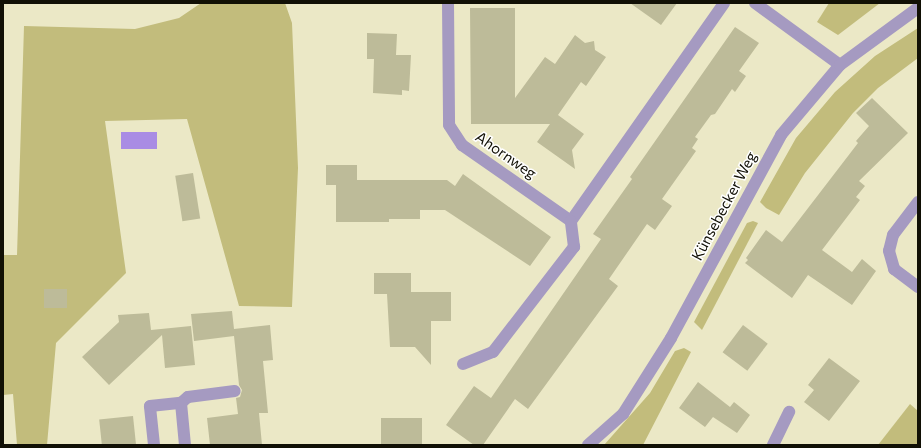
<!DOCTYPE html>
<meta charset="utf-8">
<style>
body{margin:0}
#map{position:relative;width:921px;height:448px;overflow:hidden;background:#ebe8c6;font-family:Commissioner,sans-serif}
div>[style]{position:absolute}
[style*='--x']{left:calc(var(--x)*1px);top:calc(var(--y)*1px);width:calc(var(--w)*1px);rotate:calc(var(--a)*1deg)}
.green>*{inset:0;background:#c2bc7c}
.water>*{inset:0;background:#a98ce4;transform-origin:0 0}
.building>*{inset:0;background:#bdbb99;transform-origin:0 0}
.minor>*{height:12px;margin:-6px;padding:0 6px;transform-origin:6px;border-radius:6px;background:#a59ac1}
.tertiary>*{height:12px;margin:-6px;padding:0 6px;transform-origin:6px;border-radius:6px;background:#a59ac1}
span{translate:-50% -50%;white-space:nowrap;text-align:center;line-height:1.15;-webkit-text-stroke:3px #fff;paint-order:stroke}
.street-label{font-size:15px;color:#111005}
.frame{position:absolute;inset:0;border:4px solid #111005;pointer-events:none}
</style>
<div id="map">
<div class="green">
<i style="clip-path:polygon(201px 3px,285px 3px,292px 23px,298px 168px,292px 307px,239px 306px,187px 119px,105px 121px,126px 273px,56px 343px,47px 445px,17px 445px,13px 394px,3px 395px,3px 255px,17px 255px,24px 26px,135px 29px,179px 18px)"></i>
<i style="clip-path:polygon(829px 3px,880px 3px,838px 35px,817px 22px)"></i>
<i style="clip-path:polygon(918px 28px,918px 58px,878px 88px,853px 113px,805px 173px,779px 215px,766px 208px,760px 202px,796px 138px,835px 92px,875px 56px)"></i>
<i style="clip-path:polygon(753px 221px,758px 223px,702px 330px,694px 322px,747px 223px)"></i>
<i style="clip-path:polygon(684px 348px,691px 352px,643px 445px,604px 445px,650px 393px,675px 351px)"></i>
<i style="clip-path:polygon(910px 404px,918px 411px,918px 445px,878px 445px)"></i>
</div>
<div class="water">
<i style="left:157px;top:132px;width:17px;height:36px;rotate:90deg"></i>
</div>
<div class="building">
<i style="clip-path:polygon(630px 3px,677px 3px,661px 25px)"></i>
<i style="clip-path:polygon(470px 8px,515px 8px,515px 98px,545px 57px,555px 64px,575px 35px,585px 43px,594px 41px,595px 50px,606px 57px,586px 86px,581px 82px,558px 115px,584px 134px,572px 150px,575px 169px,537px 142px,550px 124px,471px 124px)"></i>
<i style="clip-path:polygon(735px 27px,759px 43px,739px 71px,746px 76px,735px 92px,732px 89px,715px 114px,711px 115px,695px 137px,698px 139px,692px 148px,696px 151px,662px 199px,672px 206px,655px 230px,647px 224px,609px 279px,618px 286px,528px 409px,515px 399px,483px 445px,474px 445px,446px 425px,474px 386px,491px 398px,601px 239px,593px 234px,632px 179px,630px 177px)"></i>
<i style="clip-path:polygon(367px 33px,397px 34px,396px 55px,411px 55px,409px 91px,402px 90px,402px 95px,373px 93px,374px 59px,367px 59px)"></i>
<i style="clip-path:polygon(872px 98px,908px 133px,859px 181px,865px 186px,856px 197px,860px 200px,822px 250px,852px 272px,862px 259px,876px 271px,852px 305px,808px 275px,792px 298px,745px 263px,748px 260px,746px 258px,766px 230px,782px 242px,858px 143px,856px 141px,869px 126px,856px 113px)"></i>
<i style="clip-path:polygon(326px 165px,357px 165px,357px 180px,447px 180px,455px 186px,463px 174px,551px 237px,530px 266px,445px 210px,420px 210px,420px 219px,389px 219px,389px 222px,336px 222px,336px 185px,326px 185px)"></i>
<i style="left:193px;top:173px;width:46px;height:18px;rotate:81deg"></i>
<i style="clip-path:polygon(374px 273px,411px 273px,411px 292px,451px 292px,451px 321px,431px 321px,431px 365px,415px 347px,390px 347px,387px 294px,374px 294px)"></i>
<i style="left:44px;top:289px;width:23px;height:19px"></i>
<i style="clip-path:polygon(232px 311px,234px 329px,270px 325px,273px 360px,263px 361px,268px 413px,259px 413px,262px 445px,210px 445px,207px 418px,238px 414px,236px 398px,240px 397px,242px 390px,239px 385px,234px 336px,194px 341px,191px 314px)"></i>
<i style="clip-path:polygon(149px 313px,151px 330px,191px 326px,195px 365px,165px 368px,162px 335px,109px 385px,82px 357px,119px 322px,118px 315px)"></i>
<i style="left:743px;top:325px;width:31px;height:34px;rotate:37deg"></i>
<i style="clip-path:polygon(829px 358px,860px 381px,829px 421px,804px 402px,814px 390px,808px 385px)"></i>
<i style="clip-path:polygon(698px 382px,730px 407px,734px 402px,750px 415px,737px 433px,713px 417px,705px 427px,679px 408px)"></i>
<i style="left:133px;top:416px;width:29px;height:34px;rotate:84deg"></i>
<i style="left:381px;top:418px;width:41px;height:27px"></i>
</div>
<div class="minor">
<i style="--x:448;--y:3;--w:122;--a:89.5"></i>
<i style="--x:449;--y:125;--w:24;--a:57"></i>
<i style="--x:462;--y:145;--w:133;--a:34.9"></i>
<i style="--x:571;--y:221;--w:266;--a:-54.9"></i>
<i style="--x:755;--y:3;--w:105;--a:36.1"></i>
<i style="--x:918;--y:202;--w:41;--a:127.1"></i>
<i style="--x:893;--y:235;--w:16;--a:104"></i>
<i style="--x:889;--y:251;--w:19;--a:74"></i>
<i style="--x:894;--y:269;--w:30;--a:37"></i>
<i style="--x:463;--y:364;--w:32;--a:-22"></i>
<i style="--x:493;--y:352;--w:133;--a:-52.4"></i>
<i style="--x:574;--y:247;--w:26;--a:-97"></i>
<i style="--x:181;--y:403;--w:9;--a:-41"></i>
<i style="--x:188;--y:397;--w:47;--a:-7.3"></i>
<i style="--x:154;--y:445;--w:39;--a:-96"></i>
<i style="--x:150;--y:406;--w:31;--a:-6"></i>
<i style="--x:181;--y:403;--w:42;--a:84.6"></i>
<i style="--x:773;--y:445;--w:37;--a:-64"></i>
</div>
<div class="tertiary">
<i style="--x:588;--y:445;--w:47;--a:-41.5"></i>
<i style="--x:623;--y:414;--w:90;--a:-57.7"></i>
<i style="--x:671;--y:338;--w:231;--a:-61.5"></i>
<i style="--x:781;--y:135;--w:92;--a:-49.9"></i>
<i style="--x:840;--y:65;--w:97;--a:-36.2"></i>
</div>
<div class="street-label">
<span style="left:506px;top:155px;rotate:35deg">Ahornweg</span>
<span style="left:724px;top:206px;rotate:-62deg">Künsebecker Weg</span>
</div>
<div class="frame"></div>
</div>
